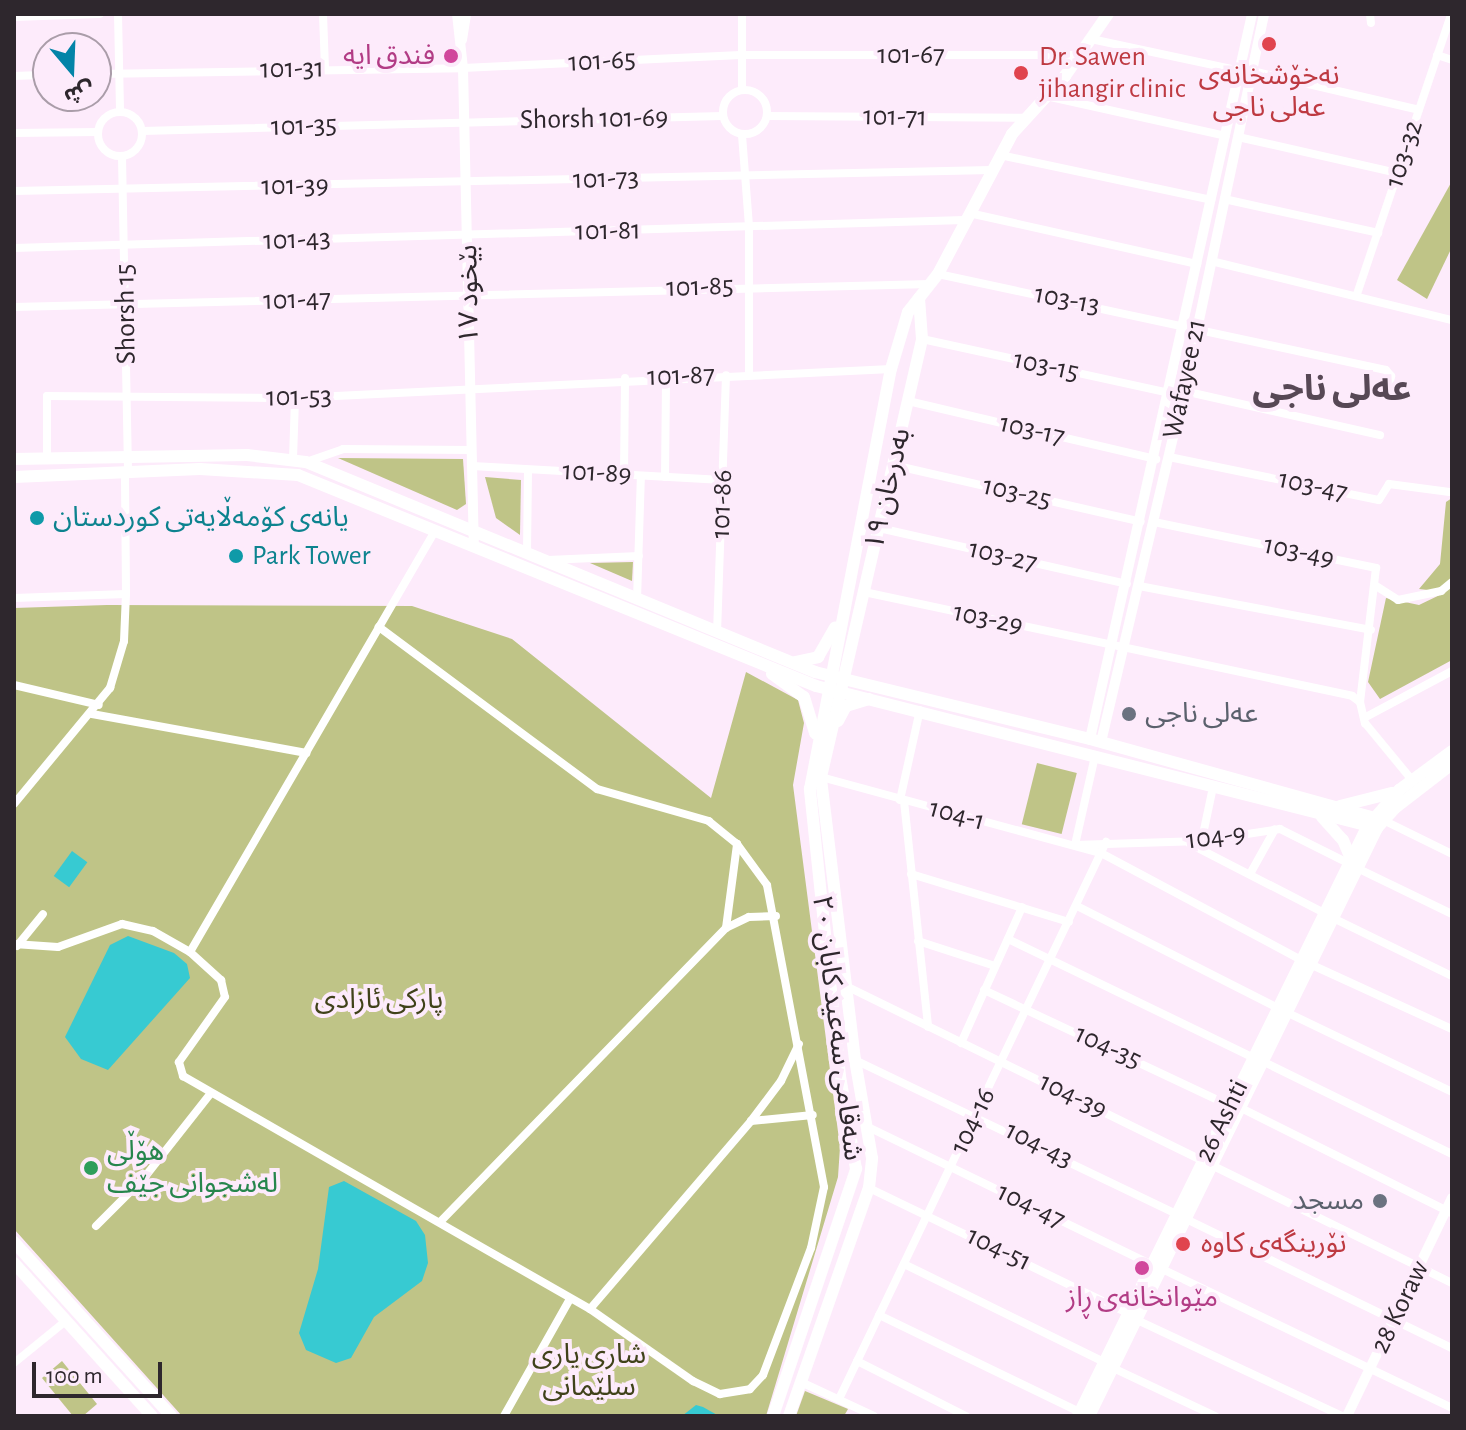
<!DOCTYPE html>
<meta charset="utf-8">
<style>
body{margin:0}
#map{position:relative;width:1466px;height:1430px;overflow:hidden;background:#fdebfb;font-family:"Alegreya Sans","Noto Sans Arabic",sans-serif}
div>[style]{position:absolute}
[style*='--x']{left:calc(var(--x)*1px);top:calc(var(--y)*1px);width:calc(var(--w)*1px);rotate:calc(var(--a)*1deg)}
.green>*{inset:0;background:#bfc487;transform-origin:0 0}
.water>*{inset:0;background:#37cad2;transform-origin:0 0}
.minor>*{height:8px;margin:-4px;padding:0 4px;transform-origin:4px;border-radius:4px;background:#fff}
.minor>.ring{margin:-4px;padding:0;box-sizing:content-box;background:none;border:8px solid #fff;border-radius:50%}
.tertiary>*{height:10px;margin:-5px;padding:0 5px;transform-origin:5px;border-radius:5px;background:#fff}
.secondary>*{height:12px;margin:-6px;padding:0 6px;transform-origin:6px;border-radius:6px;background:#fff}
.dots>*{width:22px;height:22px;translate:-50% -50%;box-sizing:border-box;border:4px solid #fdebfb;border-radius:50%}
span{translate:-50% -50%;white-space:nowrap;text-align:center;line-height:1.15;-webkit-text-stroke:8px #fdebfb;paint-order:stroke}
.street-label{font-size:28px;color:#2e272d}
.hotel-label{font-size:28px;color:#b23c85}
.right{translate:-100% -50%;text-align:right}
.health-label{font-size:28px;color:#be3a42}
.left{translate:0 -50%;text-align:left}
.culture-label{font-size:28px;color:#0d838f}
.worship-label{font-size:28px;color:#5b616d}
.park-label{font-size:28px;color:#40421a}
.leisure-label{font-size:28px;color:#27864d}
.district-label{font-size:36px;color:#574855;font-weight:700}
.frame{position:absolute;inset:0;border:16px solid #2e272d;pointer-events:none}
.north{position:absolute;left:32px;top:32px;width:80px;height:80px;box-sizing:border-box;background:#fdebfb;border:2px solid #aa9da9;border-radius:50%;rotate:161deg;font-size:22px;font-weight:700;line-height:32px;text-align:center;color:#2e272d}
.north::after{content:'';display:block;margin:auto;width:28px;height:36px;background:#0384a8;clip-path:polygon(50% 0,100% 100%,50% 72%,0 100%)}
.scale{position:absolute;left:32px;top:1362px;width:130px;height:36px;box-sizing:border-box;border:4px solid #2e272d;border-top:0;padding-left:10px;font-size:24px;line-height:28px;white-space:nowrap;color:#2e272d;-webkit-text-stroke:6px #fdebfb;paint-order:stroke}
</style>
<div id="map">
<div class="green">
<i style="clip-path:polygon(1452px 181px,1452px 247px,1427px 299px,1397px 280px)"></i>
<i style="clip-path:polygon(338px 458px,463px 459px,466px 504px,457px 510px)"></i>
<i style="clip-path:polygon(485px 477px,521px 480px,520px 535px,496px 518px)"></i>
<i style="clip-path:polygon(1452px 498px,1452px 660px,1380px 699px,1368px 682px,1386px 598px,1419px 605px,1446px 592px,1419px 589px,1440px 564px,1446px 502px)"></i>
<i style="clip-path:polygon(633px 562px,632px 581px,590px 563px)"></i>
<i style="clip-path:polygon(107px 605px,412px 606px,512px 639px,711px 798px,746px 672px,798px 700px,804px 723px,793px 785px,840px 1147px,838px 1177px,766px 1416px,182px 1416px,14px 1229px,14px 608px)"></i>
<i style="left:1037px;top:763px;width:41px;height:63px;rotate:14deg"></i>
<i style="clip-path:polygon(62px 1361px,97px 1404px,83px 1416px,73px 1416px,42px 1378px)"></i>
<i style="clip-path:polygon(805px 1391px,848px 1409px,844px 1416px,796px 1416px)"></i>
</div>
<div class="water">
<i style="left:72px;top:851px;width:19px;height:31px;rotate:36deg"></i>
<i style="clip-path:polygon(128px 936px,174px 953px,187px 964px,190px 978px,108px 1070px,81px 1059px,65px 1037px,110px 945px)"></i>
<i style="clip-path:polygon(344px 1181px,416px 1221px,425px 1235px,428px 1263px,422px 1281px,374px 1317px,351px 1358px,336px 1363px,306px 1350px,299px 1333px,318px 1269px,329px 1187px)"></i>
<i style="clip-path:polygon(696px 1405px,703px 1407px,719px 1416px,682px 1416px)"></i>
</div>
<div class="minor">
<i style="--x:118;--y:14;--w:98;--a:88.8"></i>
<i style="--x:323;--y:14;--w:54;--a:87.9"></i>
<i style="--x:742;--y:14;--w:76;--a:90"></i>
<i style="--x:1370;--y:14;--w:9;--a:84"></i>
<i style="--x:14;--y:17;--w:86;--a:-2"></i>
<i style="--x:1091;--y:39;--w:153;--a:12"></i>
<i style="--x:1437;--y:55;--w:16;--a:18"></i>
<i style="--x:1252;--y:71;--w:171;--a:13.1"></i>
<i style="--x:96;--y:74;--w:367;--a:-0.9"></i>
<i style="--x:463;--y:68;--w:278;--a:-2.7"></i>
<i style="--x:741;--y:55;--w:339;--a:0"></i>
<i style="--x:14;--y:76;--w:34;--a:-2"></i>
<i class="ring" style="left:723px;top:90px;width:36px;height:36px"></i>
<i style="--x:1046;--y:96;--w:184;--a:12.5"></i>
<i class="ring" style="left:98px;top:112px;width:36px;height:36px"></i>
<i style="--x:767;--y:116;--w:256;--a:0.4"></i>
<i style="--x:142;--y:131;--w:581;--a:-1.48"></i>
<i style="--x:14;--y:133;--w:84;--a:-0.7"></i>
<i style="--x:742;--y:135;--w:92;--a:85.6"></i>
<i style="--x:749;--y:227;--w:147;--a:90"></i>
<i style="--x:1238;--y:137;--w:164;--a:12.7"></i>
<i style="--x:1000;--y:155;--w:216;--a:12"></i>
<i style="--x:122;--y:157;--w:315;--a:88.9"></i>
<i style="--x:14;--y:191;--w:978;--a:-1.23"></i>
<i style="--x:1224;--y:199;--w:158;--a:12.4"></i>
<i style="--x:969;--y:213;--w:234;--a:12.6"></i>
<i style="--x:14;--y:248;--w:951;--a:-1.69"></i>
<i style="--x:1211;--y:261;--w:248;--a:13.8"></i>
<i style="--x:938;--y:274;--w:458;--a:12.1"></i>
<i style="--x:1386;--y:370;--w:8;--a:50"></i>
<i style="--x:1391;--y:376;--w:19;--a:99"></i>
<i style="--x:1357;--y:294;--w:295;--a:-71.4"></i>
<i style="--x:14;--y:307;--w:917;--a:-1.44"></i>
<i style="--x:922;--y:339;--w:254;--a:12.3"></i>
<i style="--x:1184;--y:391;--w:201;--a:12.7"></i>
<i style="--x:908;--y:401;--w:255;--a:13.2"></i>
<i style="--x:1169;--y:457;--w:214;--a:11.6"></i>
<i style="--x:1379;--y:500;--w:19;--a:-58"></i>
<i style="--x:1389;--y:484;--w:61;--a:7.6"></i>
<i style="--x:47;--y:458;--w:62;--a:-90"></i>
<i style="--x:47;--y:396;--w:248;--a:0.5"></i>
<i style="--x:295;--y:398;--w:597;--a:-2.79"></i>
<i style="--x:293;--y:459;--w:61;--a:-88.1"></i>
<i style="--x:306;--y:462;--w:39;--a:-19"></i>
<i style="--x:343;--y:449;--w:129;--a:0.4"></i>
<i style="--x:893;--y:465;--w:254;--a:12.9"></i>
<i style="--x:472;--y:466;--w:251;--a:3.2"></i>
<i style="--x:624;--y:475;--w:97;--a:-89.4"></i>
<i style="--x:665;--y:477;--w:100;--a:-89.4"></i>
<i style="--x:1154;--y:522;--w:227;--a:11.7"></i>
<i style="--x:1376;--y:568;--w:135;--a:96.8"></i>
<i style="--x:879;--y:528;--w:254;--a:12.7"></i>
<i style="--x:527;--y:553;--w:83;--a:-89.3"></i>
<i style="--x:548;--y:560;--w:91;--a:-2.5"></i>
<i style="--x:1139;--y:586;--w:236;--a:10.7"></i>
<i style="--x:1376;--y:586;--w:26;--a:32"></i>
<i style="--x:1398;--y:600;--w:44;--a:-11.8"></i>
<i style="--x:1441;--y:591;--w:14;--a:-39"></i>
<i style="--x:864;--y:592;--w:499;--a:12"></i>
<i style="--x:1352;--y:696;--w:10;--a:37"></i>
<i style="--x:1360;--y:702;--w:22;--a:77"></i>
<i style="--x:1365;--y:723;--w:74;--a:50.5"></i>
<i style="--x:14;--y:598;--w:112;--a:-2"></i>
<i style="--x:126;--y:594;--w:122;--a:-90.5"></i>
<i style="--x:637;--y:600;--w:124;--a:-88.2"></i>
<i style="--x:717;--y:633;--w:258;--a:-88"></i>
<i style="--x:14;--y:685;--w:87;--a:13.2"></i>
<i style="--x:92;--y:714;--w:218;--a:10.3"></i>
<i style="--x:1364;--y:718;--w:100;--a:-28.1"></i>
<i style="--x:1095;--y:756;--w:91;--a:102.7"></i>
<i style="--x:1075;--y:845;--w:126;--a:-1.8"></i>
<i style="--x:1201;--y:841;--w:80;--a:-8.6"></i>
<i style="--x:1280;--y:829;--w:78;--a:26.6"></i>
<i style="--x:821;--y:777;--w:290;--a:15.2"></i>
<i style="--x:1101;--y:853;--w:227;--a:28.1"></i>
<i style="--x:900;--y:800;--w:92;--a:-77.5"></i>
<i style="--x:904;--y:801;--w:227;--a:83.9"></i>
<i style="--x:14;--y:804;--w:151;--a:-50.4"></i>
<i style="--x:110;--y:688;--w:49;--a:-73.4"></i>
<i style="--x:124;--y:641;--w:47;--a:-87.6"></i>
<i style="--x:1383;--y:820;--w:77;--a:26.2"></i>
<i style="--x:1190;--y:844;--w:151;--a:27.2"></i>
<i style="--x:1201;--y:844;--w:58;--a:-78.1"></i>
<i style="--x:1359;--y:869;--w:103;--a:25.8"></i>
<i style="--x:911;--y:874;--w:165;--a:16.9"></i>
<i style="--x:1250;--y:874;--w:51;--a:-60.9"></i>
<i style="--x:1077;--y:906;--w:225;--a:26.9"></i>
<i style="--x:1335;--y:919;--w:130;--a:26"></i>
<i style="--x:726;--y:928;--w:85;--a:-82.5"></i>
<i style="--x:1008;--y:939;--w:273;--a:25.8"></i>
<i style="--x:918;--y:941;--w:81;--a:18"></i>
<i style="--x:14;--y:944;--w:44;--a:3.9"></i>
<i style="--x:58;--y:947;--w:68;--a:-19.8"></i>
<i style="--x:122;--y:924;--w:32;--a:13"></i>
<i style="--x:153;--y:931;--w:43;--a:29.6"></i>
<i style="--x:190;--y:952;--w:42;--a:42.1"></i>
<i style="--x:221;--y:980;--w:17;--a:77"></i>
<i style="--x:225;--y:997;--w:80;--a:125.3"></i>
<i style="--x:179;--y:1062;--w:15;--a:74"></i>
<i style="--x:183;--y:1076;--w:469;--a:29.8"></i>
<i style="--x:590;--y:1309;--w:126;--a:35"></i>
<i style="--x:693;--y:1381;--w:30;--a:26"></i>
<i style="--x:720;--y:1394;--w:30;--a:-9"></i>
<i style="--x:750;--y:1389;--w:19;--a:-47"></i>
<i style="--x:763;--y:1375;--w:136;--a:-69.3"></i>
<i style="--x:811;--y:1248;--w:62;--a:-78"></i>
<i style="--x:824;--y:1187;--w:307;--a:-100.7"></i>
<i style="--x:767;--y:885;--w:51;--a:-126.2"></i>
<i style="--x:737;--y:844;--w:36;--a:-141"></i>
<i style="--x:709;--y:821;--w:116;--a:-164.1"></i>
<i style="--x:597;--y:789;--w:272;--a:-143.4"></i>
<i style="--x:17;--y:946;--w:41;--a:-50.9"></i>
<i style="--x:190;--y:952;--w:487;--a:-59.8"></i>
<i style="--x:1312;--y:965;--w:154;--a:24.6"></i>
<i style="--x:846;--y:986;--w:675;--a:26.11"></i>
<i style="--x:984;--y:990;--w:272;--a:25.2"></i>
<i style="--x:1288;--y:1013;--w:182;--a:25.7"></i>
<i style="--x:961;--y:1043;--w:149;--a:-65.8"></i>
<i style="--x:855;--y:1060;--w:357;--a:25.6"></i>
<i style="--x:1264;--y:1062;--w:209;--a:26.1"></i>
<i style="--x:1241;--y:1108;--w:236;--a:26.5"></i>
<i style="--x:751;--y:1121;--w:62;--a:-5.5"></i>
<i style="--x:866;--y:1126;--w:318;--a:25.9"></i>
<i style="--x:869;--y:1188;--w:288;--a:25.8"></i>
<i style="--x:1186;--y:1219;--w:296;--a:25.9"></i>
<i style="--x:441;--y:1221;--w:409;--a:-45.8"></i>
<i style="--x:726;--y:928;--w:25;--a:-26"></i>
<i style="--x:749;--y:917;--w:27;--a:-2"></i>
<i style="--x:96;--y:1226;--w:68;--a:-45"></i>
<i style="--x:144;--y:1178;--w:107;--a:-51.8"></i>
<i style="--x:904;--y:1264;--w:223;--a:26.1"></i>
<i style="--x:1162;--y:1269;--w:322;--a:25.6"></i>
<i style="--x:590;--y:1309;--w:248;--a:-49.4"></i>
<i style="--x:751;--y:1121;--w:50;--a:-53.1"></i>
<i style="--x:781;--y:1081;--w:41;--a:-64.1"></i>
<i style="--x:879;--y:1315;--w:223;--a:25.8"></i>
<i style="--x:1137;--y:1320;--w:226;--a:25.1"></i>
<i style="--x:857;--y:1361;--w:122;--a:26.8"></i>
<i style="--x:14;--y:1363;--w:68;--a:-39.1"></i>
<i style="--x:1113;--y:1368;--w:113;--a:25.2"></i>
<i style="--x:803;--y:1383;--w:78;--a:24.9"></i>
<i style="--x:839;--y:1399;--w:618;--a:-64.39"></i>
<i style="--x:504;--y:1416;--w:134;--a:-60.6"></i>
</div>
<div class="tertiary">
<i style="--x:457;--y:14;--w:54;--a:83.7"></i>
<i style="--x:463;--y:68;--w:479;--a:88.7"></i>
<i style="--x:462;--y:40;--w:26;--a:-81"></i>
<i style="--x:1090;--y:739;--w:743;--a:-77.4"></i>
<i style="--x:1101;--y:742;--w:361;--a:-76.7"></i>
<i style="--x:1184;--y:391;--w:385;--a:-78"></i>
<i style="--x:1347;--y:1416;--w:242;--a:-64.3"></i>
</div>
<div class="secondary">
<i style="--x:14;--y:459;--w:233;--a:-1"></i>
<i style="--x:247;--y:455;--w:59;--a:6.8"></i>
<i style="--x:306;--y:462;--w:551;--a:22.42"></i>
<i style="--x:815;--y:672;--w:283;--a:13.7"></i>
<i style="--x:1090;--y:739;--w:304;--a:15.5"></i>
<i style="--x:14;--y:477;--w:186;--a:-2.5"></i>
<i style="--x:200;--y:469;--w:98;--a:3.5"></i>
<i style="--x:298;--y:475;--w:559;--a:22.16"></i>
<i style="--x:816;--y:686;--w:579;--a:14.2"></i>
<i style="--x:795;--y:662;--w:24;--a:-12"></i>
<i style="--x:818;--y:657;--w:34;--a:-60"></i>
<i style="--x:772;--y:674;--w:39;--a:36"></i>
<i style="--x:804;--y:697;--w:38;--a:73"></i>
<i style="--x:838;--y:721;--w:17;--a:-62"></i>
<i style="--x:846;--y:706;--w:24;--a:-17"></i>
<i style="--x:1340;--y:806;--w:54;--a:-14"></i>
<i style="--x:1322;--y:817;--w:31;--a:48"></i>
<i style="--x:1343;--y:840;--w:23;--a:67"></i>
<i style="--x:14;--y:1242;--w:234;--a:47.9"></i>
<i style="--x:14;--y:1263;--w:206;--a:48"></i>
<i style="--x:773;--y:1416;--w:261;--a:-71.4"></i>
<i style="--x:856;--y:1169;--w:94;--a:-99.8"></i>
<i style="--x:840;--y:1076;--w:289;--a:-96"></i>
<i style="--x:810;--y:789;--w:428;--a:-79.1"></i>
<i style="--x:891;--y:369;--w:59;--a:-73.4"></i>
<i style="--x:908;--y:312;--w:48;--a:-51.7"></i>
<i style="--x:938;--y:274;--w:158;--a:-62.1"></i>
<i style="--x:1012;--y:134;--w:79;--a:-47.6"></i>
<i style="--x:1065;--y:76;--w:75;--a:-55.3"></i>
<i style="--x:789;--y:1416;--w:242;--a:-70.7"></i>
<i style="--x:869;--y:1188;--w:30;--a:-84"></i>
<i style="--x:872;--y:1158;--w:99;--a:-99.8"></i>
<i style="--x:855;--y:1060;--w:285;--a:-96.9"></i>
<i style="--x:821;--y:777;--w:449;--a:-77"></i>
<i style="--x:922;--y:339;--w:41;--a:-94.2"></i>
<i style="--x:1078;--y:1416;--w:656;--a:-63.86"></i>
<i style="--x:1367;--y:827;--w:49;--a:-49.1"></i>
<i style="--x:1399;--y:790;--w:66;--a:-36.3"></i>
<i style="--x:1089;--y:1416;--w:655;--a:-63.9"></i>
<i style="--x:1377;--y:828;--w:27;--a:-48"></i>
<i style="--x:1395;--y:808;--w:72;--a:-37.7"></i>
</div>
<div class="dots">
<i style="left:1269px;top:44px;background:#e0444e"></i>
<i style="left:451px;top:56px;background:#d1479c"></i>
<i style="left:1021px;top:73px;background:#e0444e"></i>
<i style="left:37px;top:518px;background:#0f9aa8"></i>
<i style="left:236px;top:556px;background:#0f9aa8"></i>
<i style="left:1129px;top:714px;background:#6b7280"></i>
<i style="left:91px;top:1168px;background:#2e9e5b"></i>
<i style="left:1380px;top:1201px;background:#6b7280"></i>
<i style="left:1183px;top:1244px;background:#e0444e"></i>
<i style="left:1142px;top:1268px;background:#d1479c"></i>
</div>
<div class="street-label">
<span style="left:911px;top:55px">101-67</span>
<span style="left:602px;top:61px;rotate:-3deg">101-65</span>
<span style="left:292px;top:69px;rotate:-1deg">101-31</span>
<span style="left:895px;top:117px;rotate:1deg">101-71</span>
<span style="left:594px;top:119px;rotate:-1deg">Shorsh 101-69</span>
<span style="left:304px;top:126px;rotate:-2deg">101-35</span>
<span style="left:1404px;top:154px;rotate:-72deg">103-32</span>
<span style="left:606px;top:179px;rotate:-2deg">101-73</span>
<span style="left:295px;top:186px;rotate:-1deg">101-39</span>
<span style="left:608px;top:231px;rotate:-1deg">101-81</span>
<span style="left:297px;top:240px;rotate:-2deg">101-43</span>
<span style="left:700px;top:287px;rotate:-2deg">101-85</span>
<span style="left:469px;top:294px;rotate:-91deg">بێخود ١٧</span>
<span style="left:297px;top:300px;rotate:-2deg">101-47</span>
<span style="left:1067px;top:300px;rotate:11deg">103-13</span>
<span style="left:126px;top:314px;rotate:-91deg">Shorsh 15</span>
<span style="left:1046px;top:366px;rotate:12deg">103-15</span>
<span style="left:681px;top:376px;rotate:-2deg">101-87</span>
<span style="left:1185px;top:379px;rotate:-78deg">Wafayee 21</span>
<span style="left:299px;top:397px;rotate:-1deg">101-53</span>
<span style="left:1032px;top:430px;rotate:13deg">103-17</span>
<span style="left:597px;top:473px;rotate:3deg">101-89</span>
<span style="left:1313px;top:486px;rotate:12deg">103-47</span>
<span style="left:888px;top:489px;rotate:-77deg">بەدرخان ١٩</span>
<span style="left:1017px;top:493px;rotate:13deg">103-25</span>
<span style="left:722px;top:504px;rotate:-88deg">101-86</span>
<span style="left:1299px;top:552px;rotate:12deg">103-49</span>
<span style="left:1003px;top:556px;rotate:13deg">103-27</span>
<span style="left:988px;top:619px;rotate:12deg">103-29</span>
<span style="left:957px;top:815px;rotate:15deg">104-1</span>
<span style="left:1216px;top:837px;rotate:-7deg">104-9</span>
<span style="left:837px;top:1028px;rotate:83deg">شەقامی سەعید کابان ٢٠</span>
<span style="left:1108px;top:1047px;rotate:25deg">104-35</span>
<span style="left:1073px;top:1096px;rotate:26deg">104-39</span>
<span style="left:973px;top:1121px;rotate:-64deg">104-16</span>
<span style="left:1222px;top:1121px;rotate:-64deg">26 Ashti</span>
<span style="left:1039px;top:1145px;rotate:27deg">104-43</span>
<span style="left:1031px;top:1206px;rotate:26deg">104-47</span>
<span style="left:999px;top:1249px;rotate:26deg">104-51</span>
<span style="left:1400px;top:1307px;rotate:-64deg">28 Koraw</span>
</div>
<div class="hotel-label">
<span class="right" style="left:435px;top:56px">فندق ايه</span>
<span style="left:1142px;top:1298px">مێوانخانەی ڕاز</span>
</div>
<div class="health-label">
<span class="left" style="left:1039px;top:73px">Dr. Sawen<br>jihangir clinic</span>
<span style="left:1269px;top:92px">نەخۆشخانەی<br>عەلی ناجی</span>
<span class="left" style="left:1201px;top:1244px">نۆرینگەی کاوە</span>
</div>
<div class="culture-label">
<span class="left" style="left:53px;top:518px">یانەی کۆمەڵایەتی کوردستان</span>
<span class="left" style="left:252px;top:556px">Park Tower</span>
</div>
<div class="worship-label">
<span class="left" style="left:1145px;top:714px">عەلی ناجی</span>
<span class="right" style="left:1364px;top:1201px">مسجد</span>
</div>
<div class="park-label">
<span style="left:379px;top:1000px">پارکی ئازادی</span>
<span style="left:589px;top:1371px">شاری یاری<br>سلێمانی</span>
</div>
<div class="leisure-label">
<span class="left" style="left:107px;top:1168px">هۆڵی<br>لەشجوانی جێف</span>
</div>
<div class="district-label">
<span style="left:1332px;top:390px">عەلی ناجی</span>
</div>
<div class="frame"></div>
<div class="north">ش</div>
<div class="scale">100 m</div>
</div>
